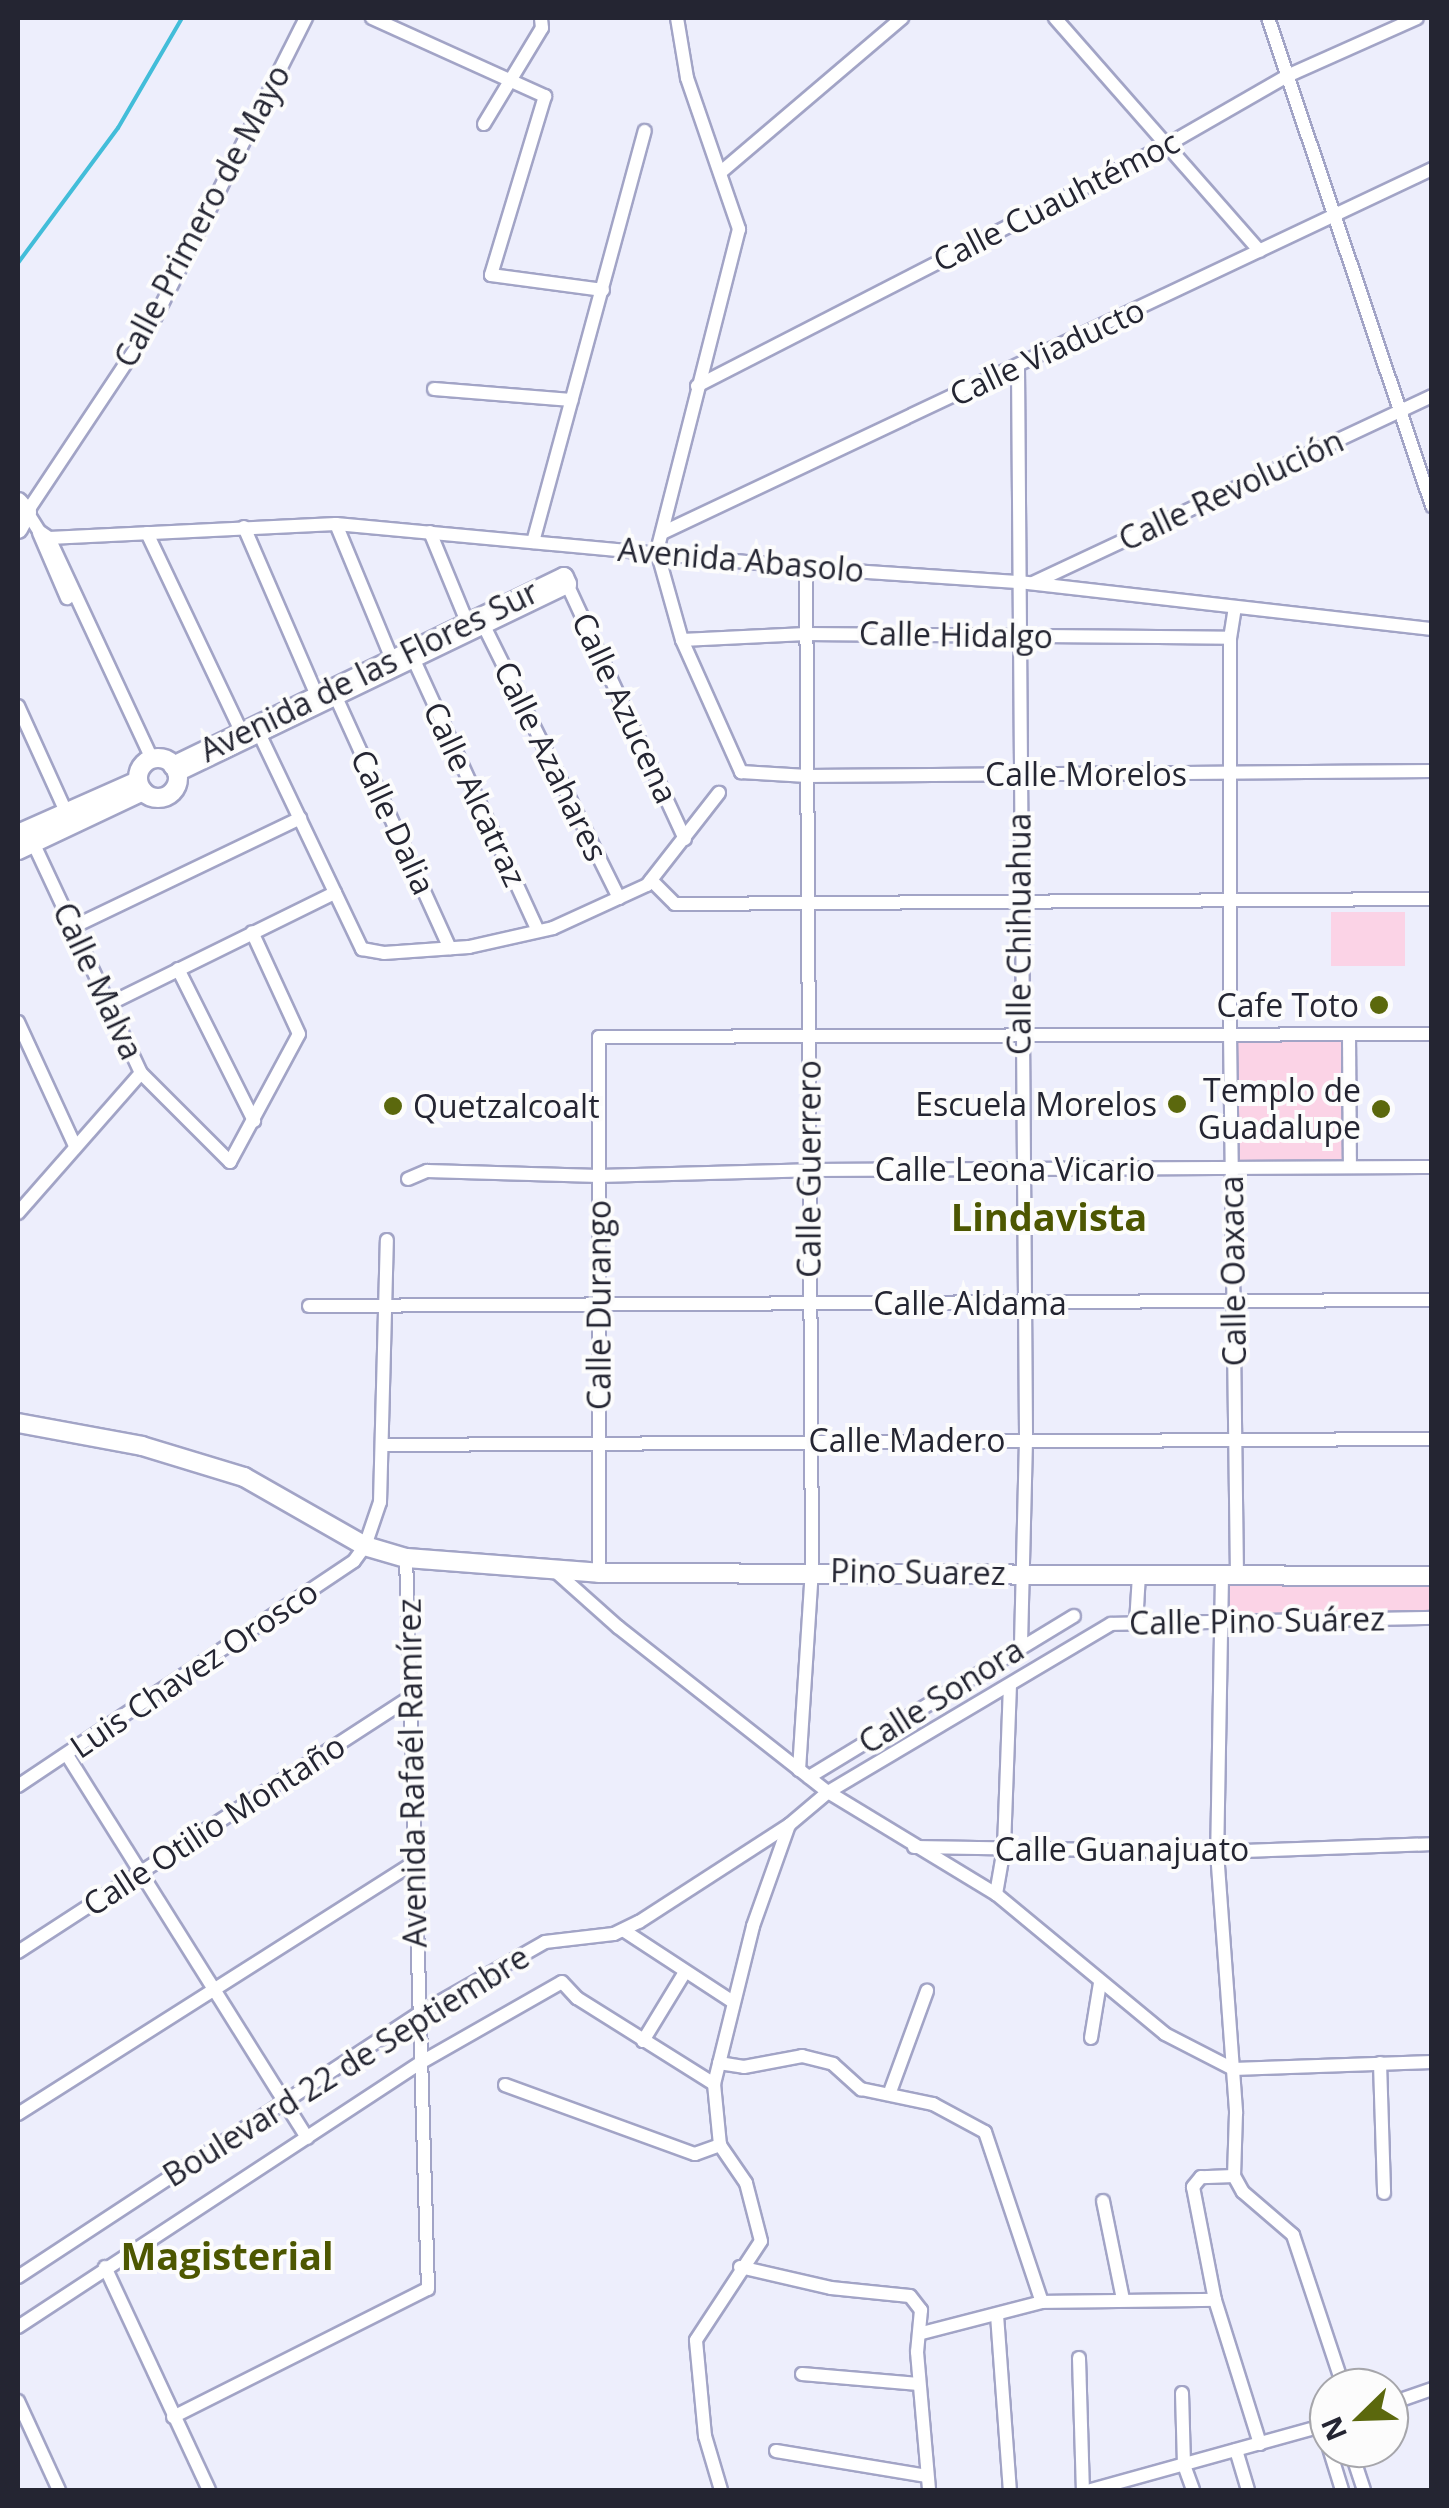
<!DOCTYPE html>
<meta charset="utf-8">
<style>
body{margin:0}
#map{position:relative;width:1449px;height:2508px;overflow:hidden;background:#edeefc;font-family:"Open Sans",sans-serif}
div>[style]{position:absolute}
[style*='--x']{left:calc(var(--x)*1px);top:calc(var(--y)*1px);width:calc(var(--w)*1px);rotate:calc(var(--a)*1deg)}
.green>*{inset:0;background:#fbd3e6;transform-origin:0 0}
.stream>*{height:4px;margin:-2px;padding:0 2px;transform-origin:2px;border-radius:2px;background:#42bdd9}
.roads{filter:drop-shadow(2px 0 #a2a4c6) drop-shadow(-2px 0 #a2a4c6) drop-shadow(0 2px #a2a4c6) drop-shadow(0 -2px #a2a4c6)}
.street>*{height:12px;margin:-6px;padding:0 6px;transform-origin:6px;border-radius:6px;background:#fff}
.secondary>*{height:18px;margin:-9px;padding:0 9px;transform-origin:9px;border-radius:9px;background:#fff}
.secondary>.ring{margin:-9px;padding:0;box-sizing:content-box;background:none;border:18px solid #fff;border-radius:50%}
.dots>*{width:28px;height:28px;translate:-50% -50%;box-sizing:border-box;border:5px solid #fcfcfc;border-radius:50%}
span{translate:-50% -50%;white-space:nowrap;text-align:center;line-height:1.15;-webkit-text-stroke:8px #fcfcfc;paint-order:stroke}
.street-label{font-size:32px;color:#242532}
.poi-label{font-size:32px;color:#242532}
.right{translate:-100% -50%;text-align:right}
.left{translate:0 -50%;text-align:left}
.quarter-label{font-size:38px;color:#4d5701;font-weight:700}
.frame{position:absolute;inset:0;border:20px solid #242532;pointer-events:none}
.north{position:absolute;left:1309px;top:2368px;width:100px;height:100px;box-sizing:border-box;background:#fcfcfc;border:2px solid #a6a6ab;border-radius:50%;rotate:247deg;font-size:28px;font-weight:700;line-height:40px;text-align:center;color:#242532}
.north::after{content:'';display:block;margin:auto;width:35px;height:45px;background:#5b680d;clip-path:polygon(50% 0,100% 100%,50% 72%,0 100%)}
</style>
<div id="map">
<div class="green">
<i style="left:1405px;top:912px;width:54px;height:74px;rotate:90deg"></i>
<i style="left:1349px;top:1034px;width:133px;height:117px;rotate:90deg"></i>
<i style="left:1222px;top:1576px;width:209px;height:46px"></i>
</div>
<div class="stream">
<i style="--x:18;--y:263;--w:168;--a:-53.5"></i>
<i style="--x:118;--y:128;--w:127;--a:-59.8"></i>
</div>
<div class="roads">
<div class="street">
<i style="--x:372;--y:18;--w:190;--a:24.3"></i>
<i style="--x:545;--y:96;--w:187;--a:106.8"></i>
<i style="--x:491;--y:275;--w:113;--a:7.6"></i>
<i style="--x:677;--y:18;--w:61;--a:80.5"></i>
<i style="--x:687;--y:78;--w:160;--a:71"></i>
<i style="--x:739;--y:229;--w:332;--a:104.3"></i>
<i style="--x:657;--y:551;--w:92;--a:74.3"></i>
<i style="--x:682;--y:640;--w:145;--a:65.9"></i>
<i style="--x:741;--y:772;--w:66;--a:3.5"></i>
<i style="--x:807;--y:776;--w:625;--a:-0.46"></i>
<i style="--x:1055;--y:18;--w:310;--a:48.7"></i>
<i style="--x:1268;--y:18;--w:515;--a:71.42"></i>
<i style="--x:484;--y:124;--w:112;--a:-58.9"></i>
<i style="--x:542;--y:28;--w:10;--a:-96"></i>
<i style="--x:721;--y:172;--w:238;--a:-40.4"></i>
<i style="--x:1018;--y:367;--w:1073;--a:89.57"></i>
<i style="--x:1026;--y:1440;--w:205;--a:91.4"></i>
<i style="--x:697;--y:386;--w:528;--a:-27.15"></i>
<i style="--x:1167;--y:145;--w:138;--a:-29.9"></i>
<i style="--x:1287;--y:76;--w:142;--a:-24"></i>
<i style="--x:434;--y:389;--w:138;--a:4.6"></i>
<i style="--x:336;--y:524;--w:152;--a:67.5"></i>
<i style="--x:244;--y:527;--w:184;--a:66.6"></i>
<i style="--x:430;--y:532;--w:100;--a:67.6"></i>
<i style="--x:39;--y:533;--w:71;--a:66.7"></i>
<i style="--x:147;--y:533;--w:226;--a:64.6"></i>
<i style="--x:662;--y:533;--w:852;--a:-25.3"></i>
<i style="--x:49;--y:538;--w:287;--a:-2.8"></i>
<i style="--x:336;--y:524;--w:472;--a:5.3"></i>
<i style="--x:806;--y:568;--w:213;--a:3.8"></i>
<i style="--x:1019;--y:582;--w:416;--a:6.5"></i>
<i style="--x:533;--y:542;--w:426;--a:-74.8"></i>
<i style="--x:1033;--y:583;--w:441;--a:-25.1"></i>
<i style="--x:567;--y:584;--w:281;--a:65.2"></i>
<i style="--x:1235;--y:607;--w:31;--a:99"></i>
<i style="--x:1230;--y:638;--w:395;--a:90"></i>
<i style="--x:1230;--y:1033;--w:543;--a:89.26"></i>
<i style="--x:483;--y:624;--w:306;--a:63.6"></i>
<i style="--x:682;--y:640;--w:124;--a:-2.8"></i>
<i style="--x:806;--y:634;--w:424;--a:0.5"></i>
<i style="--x:413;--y:658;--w:300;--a:65.4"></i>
<i style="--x:335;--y:695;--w:278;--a:65.6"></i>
<i style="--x:18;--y:706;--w:116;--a:65.6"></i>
<i style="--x:257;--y:729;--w:244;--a:64.5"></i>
<i style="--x:362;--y:949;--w:22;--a:10"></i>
<i style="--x:384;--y:953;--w:85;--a:-4"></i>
<i style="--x:469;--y:947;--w:86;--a:-12.7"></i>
<i style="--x:553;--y:928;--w:103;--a:-24.6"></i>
<i style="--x:647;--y:885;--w:117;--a:-52"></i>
<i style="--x:152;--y:759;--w:244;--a:-115"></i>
<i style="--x:49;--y:538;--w:12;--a:-145"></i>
<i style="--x:39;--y:531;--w:22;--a:-122"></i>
<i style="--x:27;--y:512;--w:226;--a:-56.4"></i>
<i style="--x:152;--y:324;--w:343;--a:-63.3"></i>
<i style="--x:30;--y:836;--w:262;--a:64.9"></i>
<i style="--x:141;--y:1073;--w:126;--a:45"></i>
<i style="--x:230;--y:1162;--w:145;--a:-61.7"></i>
<i style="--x:299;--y:1034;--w:112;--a:-114.7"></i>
<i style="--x:651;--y:880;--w:34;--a:45"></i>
<i style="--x:675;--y:904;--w:757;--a:-0.38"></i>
<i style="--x:73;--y:927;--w:252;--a:-25.6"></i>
<i style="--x:178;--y:969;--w:170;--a:63.4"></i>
<i style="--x:109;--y:1004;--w:252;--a:-26.2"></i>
<i style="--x:18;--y:1022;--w:136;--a:65.3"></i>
<i style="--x:1349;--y:1034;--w:133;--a:89.6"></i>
<i style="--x:408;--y:1179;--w:21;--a:-23"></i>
<i style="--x:427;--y:1171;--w:172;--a:1.7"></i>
<i style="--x:599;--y:1176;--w:210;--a:-1.6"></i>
<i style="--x:809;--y:1170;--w:623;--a:-0.28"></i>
<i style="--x:18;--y:1213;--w:186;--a:-48.7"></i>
<i style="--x:309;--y:1306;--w:1123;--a:-0.31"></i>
<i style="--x:383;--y:1445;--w:1049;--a:-0.33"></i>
<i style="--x:554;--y:1570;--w:86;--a:41.7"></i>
<i style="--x:618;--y:1627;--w:267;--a:38.2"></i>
<i style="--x:828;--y:1792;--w:197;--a:31.3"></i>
<i style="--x:996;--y:1894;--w:219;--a:39.6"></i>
<i style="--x:1165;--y:2034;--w:76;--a:27.2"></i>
<i style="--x:1233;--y:2069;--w:199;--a:-2"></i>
<i style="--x:599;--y:1573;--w:536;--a:-90"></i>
<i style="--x:599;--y:1037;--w:833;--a:-0.21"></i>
<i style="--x:1222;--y:1576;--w:276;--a:91"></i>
<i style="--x:1217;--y:1852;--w:262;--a:85.8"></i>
<i style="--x:1236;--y:2113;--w:63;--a:91.8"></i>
<i style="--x:1136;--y:1624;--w:49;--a:-86.5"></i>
<i style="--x:67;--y:1755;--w:452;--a:57.9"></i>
<i style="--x:799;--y:1770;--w:200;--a:-86.3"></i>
<i style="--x:812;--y:1570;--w:1002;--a:-90.34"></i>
<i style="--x:809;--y:1777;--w:310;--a:-31.3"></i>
<i style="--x:18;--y:1786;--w:404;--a:-33.8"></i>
<i style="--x:354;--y:1561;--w:19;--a:-54"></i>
<i style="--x:365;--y:1546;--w:46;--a:-71.2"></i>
<i style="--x:380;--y:1502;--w:262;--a:-88.5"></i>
<i style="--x:914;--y:1847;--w:303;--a:0.9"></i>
<i style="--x:1217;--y:1852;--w:215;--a:-2.1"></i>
<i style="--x:996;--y:1894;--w:47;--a:-80.1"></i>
<i style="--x:1004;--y:1848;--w:163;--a:-87.9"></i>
<i style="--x:623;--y:1930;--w:131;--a:33.2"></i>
<i style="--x:18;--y:1952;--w:468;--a:-33"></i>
<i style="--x:1091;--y:2038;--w:56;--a:-80.7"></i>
<i style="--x:643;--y:2041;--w:81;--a:-58.7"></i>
<i style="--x:719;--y:2063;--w:25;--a:9"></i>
<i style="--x:744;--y:2067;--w:59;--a:-10.7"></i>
<i style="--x:802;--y:2056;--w:32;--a:14"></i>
<i style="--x:833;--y:2064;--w:38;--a:42"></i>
<i style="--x:861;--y:2089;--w:74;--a:11.8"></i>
<i style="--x:933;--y:2104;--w:59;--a:28.3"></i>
<i style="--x:985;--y:2132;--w:179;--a:71.5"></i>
<i style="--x:1380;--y:2063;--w:130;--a:88.2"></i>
<i style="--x:505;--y:2085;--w:202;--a:20"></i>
<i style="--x:695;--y:2154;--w:27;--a:-20"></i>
<i style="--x:890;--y:2092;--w:108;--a:-69.9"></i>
<i style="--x:18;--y:2114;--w:470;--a:-32.4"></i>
<i style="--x:1234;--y:2176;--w:33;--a:178"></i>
<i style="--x:1201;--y:2177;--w:13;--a:129"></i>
<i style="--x:1193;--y:2187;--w:115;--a:79"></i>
<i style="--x:1215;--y:2300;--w:151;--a:72.6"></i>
<i style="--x:1234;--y:2176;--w:18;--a:61"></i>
<i style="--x:1243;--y:2192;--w:66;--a:40.7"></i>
<i style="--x:1293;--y:2235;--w:161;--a:71.6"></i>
<i style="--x:1103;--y:2201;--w:100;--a:78.5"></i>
<i style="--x:105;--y:2267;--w:246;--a:65"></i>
<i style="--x:740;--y:2267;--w:93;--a:13"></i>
<i style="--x:831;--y:2288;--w:79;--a:5.8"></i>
<i style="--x:910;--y:2296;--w:18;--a:52"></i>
<i style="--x:921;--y:2310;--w:42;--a:95.4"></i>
<i style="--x:917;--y:2352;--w:139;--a:85"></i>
<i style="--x:18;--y:2277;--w:477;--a:-33.3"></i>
<i style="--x:417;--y:2015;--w:147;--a:-29.7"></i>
<i style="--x:545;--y:1942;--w:69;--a:-6.6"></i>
<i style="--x:614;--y:1934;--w:28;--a:-26"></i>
<i style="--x:639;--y:1922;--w:179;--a:-32.9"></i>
<i style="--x:997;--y:2315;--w:175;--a:85.8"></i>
<i style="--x:18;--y:2327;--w:481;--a:-33.3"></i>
<i style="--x:420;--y:2063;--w:163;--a:-29.7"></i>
<i style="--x:562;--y:1982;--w:22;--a:47"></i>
<i style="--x:577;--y:1998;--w:162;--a:32.1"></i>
<i style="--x:922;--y:2333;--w:124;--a:-14.5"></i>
<i style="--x:1042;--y:2302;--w:173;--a:-0.7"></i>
<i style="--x:1079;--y:2358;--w:132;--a:88.3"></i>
<i style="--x:802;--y:2374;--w:117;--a:4.9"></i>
<i style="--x:1182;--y:2393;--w:72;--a:88.4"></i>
<i style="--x:1184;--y:2465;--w:27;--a:70"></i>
<i style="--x:18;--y:2401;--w:98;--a:65.3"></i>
<i style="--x:1389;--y:2404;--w:46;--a:-19.2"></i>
<i style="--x:173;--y:2417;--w:285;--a:-26.7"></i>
<i style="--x:428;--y:2289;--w:731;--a:-91.72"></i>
<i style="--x:1329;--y:2448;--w:44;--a:72.8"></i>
<i style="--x:1350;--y:2448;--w:44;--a:71.6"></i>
<i style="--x:1236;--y:2450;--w:42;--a:73.3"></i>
<i style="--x:776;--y:2451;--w:153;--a:9.4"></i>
<i style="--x:721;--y:2490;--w:56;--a:-106.5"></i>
<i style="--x:705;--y:2436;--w:96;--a:-95.4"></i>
<i style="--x:696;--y:2340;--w:118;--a:-56.7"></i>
<i style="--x:761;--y:2241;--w:60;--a:-104.5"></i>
<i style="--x:746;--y:2183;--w:46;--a:-124.4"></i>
<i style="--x:720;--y:2145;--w:61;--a:-95.6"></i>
<i style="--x:714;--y:2084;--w:163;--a:-76.1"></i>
<i style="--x:753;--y:1926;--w:107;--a:-70.4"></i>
<i style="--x:789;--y:1825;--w:51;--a:-40.2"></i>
<i style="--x:828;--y:1792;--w:329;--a:-30.7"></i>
<i style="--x:1111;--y:1624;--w:321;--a:-1.1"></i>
<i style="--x:1091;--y:2490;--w:247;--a:-15.5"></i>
</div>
<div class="secondary">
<i style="--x:18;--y:502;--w:13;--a:48"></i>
<i style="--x:27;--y:512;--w:19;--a:118"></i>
<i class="ring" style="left:138px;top:758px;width:22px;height:22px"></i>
<i style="--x:173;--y:766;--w:434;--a:-25.8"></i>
<i style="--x:564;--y:577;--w:8;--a:67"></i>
<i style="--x:567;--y:584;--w:433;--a:154.3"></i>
<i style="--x:18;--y:834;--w:126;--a:-23.9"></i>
<i style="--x:18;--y:850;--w:138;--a:-25.3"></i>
<i style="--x:18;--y:1423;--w:126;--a:10.5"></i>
<i style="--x:142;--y:1446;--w:107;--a:16.9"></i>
<i style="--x:244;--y:1477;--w:139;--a:29.7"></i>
<i style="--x:365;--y:1546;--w:43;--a:16.3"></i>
<i style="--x:406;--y:1558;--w:194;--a:4.4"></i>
<i style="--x:599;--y:1573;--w:833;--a:0.21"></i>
</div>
</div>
<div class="dots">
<i style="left:1379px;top:1005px;background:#5b680d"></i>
<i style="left:1177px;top:1104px;background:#5b680d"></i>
<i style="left:393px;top:1106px;background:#5b680d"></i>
<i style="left:1381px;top:1109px;background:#5b680d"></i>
</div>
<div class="street-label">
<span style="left:1056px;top:201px;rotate:-27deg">Calle Cuauhtémoc</span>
<span style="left:202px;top:216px;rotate:-62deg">Calle Primero de Mayo</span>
<span style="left:1047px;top:352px;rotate:-25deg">Calle Viaducto</span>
<span style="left:1231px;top:490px;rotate:-25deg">Calle Revolución</span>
<span style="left:741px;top:560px;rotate:5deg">Avenida Abasolo</span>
<span style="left:956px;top:635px;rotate:1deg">Calle Hidalgo</span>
<span style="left:369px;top:671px;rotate:-26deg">Avenida de las Flores Sur</span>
<span style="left:625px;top:708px;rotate:65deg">Calle Azucena</span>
<span style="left:551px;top:761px;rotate:64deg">Calle Azahares</span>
<span style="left:1086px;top:774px">Calle Morelos</span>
<span style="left:475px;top:794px;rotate:65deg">Calle Alcatraz</span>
<span style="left:393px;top:822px;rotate:65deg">Calle Dalia</span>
<span style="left:1019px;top:934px;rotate:-90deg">Calle Chihuahua</span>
<span style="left:98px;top:981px;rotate:65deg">Calle Malva</span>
<span style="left:809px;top:1169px;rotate:-90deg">Calle Guerrero</span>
<span style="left:1015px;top:1169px">Calle Leona Vicario</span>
<span style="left:1233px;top:1271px;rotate:-91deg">Calle Oaxaca</span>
<span style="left:970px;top:1303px">Calle Aldama</span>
<span style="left:599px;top:1305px;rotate:-90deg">Calle Durango</span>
<span style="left:907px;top:1440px">Calle Madero</span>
<span style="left:918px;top:1572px;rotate:1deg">Pino Suarez</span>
<span style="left:1257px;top:1621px;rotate:-1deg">Calle Pino Suárez</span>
<span style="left:194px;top:1669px;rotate:-34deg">Luis Chavez Orosco</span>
<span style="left:941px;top:1696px;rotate:-32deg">Calle Sonora</span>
<span style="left:412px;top:1773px;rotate:-91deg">Avenida Rafaél Ramírez</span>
<span style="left:214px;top:1825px;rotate:-33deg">Calle Otilio Montaño</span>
<span style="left:1122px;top:1849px">Calle Guanajuato</span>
<span style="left:346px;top:2066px;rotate:-32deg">Boulevard 22 de Septiembre</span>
</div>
<div class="poi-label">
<span class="right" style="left:1359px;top:1005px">Cafe Toto</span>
<span class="right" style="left:1361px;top:1109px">Templo de<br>Guadalupe</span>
<span class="right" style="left:1157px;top:1104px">Escuela Morelos</span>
<span class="left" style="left:413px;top:1106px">Quetzalcoalt</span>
</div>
<div class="quarter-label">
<span style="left:1049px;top:1217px">Lindavista</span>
<span style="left:227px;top:2256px">Magisterial</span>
</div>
<div class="frame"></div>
<div class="north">N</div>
</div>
